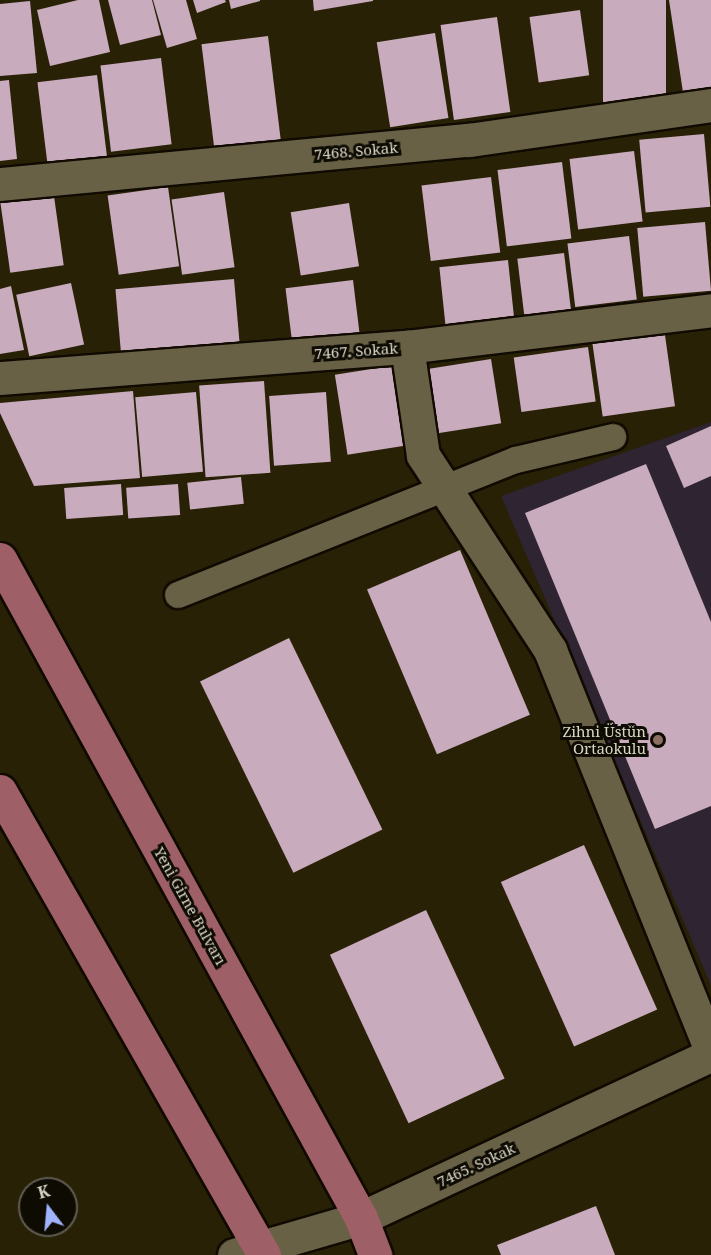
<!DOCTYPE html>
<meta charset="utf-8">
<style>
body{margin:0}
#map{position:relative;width:711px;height:1255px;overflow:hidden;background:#282106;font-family:"Noto Serif",serif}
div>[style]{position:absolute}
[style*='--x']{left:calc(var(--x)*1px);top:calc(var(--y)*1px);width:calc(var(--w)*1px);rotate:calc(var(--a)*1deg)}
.education>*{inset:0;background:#2f2431}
.building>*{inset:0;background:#c9abbe;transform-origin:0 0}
.roads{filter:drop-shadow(2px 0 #100a00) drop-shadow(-2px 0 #100a00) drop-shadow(0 2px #100a00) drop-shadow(0 -2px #100a00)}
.service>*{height:26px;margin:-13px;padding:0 13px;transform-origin:13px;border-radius:13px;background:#696146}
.minor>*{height:33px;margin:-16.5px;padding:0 16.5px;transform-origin:16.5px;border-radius:16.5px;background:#696146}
.primary>*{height:33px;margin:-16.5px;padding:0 16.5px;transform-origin:16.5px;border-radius:16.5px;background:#9e5f66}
.dots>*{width:16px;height:16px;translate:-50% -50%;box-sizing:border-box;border:3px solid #0e0b03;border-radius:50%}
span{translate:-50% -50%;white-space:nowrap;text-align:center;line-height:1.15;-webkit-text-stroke:6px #0e0b03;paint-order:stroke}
.street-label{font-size:15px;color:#dad6c7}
.poi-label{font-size:15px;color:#dad6c7}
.right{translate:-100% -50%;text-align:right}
.north{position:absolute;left:18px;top:1177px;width:60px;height:60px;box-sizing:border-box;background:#0e0b03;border:2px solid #605c51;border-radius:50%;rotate:344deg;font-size:16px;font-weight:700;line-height:24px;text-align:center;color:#dad6c7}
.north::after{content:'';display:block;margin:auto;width:21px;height:27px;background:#a1b3fd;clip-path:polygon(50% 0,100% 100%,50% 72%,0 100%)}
</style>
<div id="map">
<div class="education">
<i style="clip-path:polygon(711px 422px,711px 985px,501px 496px)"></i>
</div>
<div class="building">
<i style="clip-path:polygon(78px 0,99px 0,110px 52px,50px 66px,37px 10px)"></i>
<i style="clip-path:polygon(108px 0,152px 0,161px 35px,120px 45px)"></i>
<i style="clip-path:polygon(153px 0,186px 0,197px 39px,167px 48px)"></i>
<i style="clip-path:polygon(193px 0,225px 0,226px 2px,197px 13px)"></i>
<i style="clip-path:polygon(229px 0,260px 0,260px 1px,231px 9px)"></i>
<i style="clip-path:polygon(313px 0,373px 0,373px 1px,314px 11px)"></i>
<i style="left:603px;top:0;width:63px;height:105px"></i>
<i style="clip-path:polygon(669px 0,711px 0,711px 94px,684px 99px)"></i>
<i style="clip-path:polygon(30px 1px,37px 73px,0 76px,0 4px)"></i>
<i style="left:580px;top:10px;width:66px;height:51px;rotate:82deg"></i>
<i style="left:497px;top:17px;width:96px;height:57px;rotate:82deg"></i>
<i style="left:435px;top:33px;width:86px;height:59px;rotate:81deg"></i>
<i style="left:268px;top:36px;width:113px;height:67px;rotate:83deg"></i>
<i style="left:161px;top:58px;width:87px;height:61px;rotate:83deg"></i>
<i style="left:97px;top:75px;width:82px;height:60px;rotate:83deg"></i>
<i style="clip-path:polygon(9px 80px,17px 159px,0 161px,0 81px)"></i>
<i style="left:704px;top:134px;width:73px;height:65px;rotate:85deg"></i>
<i style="left:634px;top:151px;width:71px;height:65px;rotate:83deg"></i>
<i style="left:562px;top:162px;width:77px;height:65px;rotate:83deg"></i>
<i style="left:491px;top:177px;width:76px;height:70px;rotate:83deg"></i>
<i style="left:168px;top:187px;width:80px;height:61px;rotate:82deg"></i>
<i style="left:53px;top:189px;width:77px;height:54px;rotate:82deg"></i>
<i style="left:224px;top:192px;width:76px;height:53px;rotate:82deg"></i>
<i style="left:349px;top:203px;width:64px;height:59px;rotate:81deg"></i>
<i style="left:705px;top:222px;width:69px;height:68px;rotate:85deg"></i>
<i style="left:629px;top:236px;width:64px;height:62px;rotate:83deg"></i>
<i style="left:564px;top:253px;width:61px;height:47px;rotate:83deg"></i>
<i style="left:508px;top:260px;width:64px;height:69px;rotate:84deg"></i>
<i style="left:234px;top:279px;width:63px;height:119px;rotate:85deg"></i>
<i style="left:353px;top:280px;width:58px;height:68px;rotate:83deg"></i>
<i style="left:71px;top:283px;width:63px;height:56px;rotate:78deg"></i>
<i style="clip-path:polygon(11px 286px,24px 350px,0 354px,0 289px)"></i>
<i style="left:664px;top:328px;width:79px;height:73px;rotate:82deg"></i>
<i style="left:588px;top:347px;width:55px;height:75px;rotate:82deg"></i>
<i style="left:491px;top:359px;width:65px;height:77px;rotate:81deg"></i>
<i style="left:403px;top:364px;width:81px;height:69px;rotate:81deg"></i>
<i style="left:264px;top:381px;width:92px;height:65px;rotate:86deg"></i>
<i style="clip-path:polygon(133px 391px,140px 478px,34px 486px,0 413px,0 403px)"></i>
<i style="left:196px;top:392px;width:80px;height:61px;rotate:85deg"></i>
<i style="left:326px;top:392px;width:70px;height:57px;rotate:86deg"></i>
<i style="clip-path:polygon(711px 426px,711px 476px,684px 488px,666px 446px)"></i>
<i style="clip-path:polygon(646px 464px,711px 622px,711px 806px,655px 829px,525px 513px)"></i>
<i style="left:241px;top:477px;width:27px;height:54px;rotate:84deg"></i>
<i style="left:121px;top:484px;width:31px;height:57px;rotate:86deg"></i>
<i style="left:178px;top:484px;width:31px;height:52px;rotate:86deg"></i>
<i style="left:460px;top:550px;width:179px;height:101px;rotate:67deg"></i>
<i style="left:289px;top:638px;width:213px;height:99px;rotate:64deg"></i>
<i style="left:584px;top:845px;width:180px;height:91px;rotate:66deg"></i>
<i style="left:426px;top:910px;width:186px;height:106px;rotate:65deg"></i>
<i style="clip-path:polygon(596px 1206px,615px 1255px,501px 1255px,497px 1245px)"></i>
</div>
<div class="roads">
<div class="service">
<i style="--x:178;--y:595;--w:364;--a:-21.8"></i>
<i style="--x:516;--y:460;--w:100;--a:-13.3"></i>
</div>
<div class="minor">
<i style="--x:0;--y:184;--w:471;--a:-5.4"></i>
<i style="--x:469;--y:140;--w:245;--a:-8.2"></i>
<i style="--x:407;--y:347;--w:109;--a:81.6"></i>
<i style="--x:423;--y:455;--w:233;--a:56.9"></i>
<i style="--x:550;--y:650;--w:432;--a:68.1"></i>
<i style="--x:0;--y:378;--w:408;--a:-4.4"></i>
<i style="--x:407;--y:347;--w:306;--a:-6.9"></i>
<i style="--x:234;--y:1255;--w:132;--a:-16.2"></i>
<i style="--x:361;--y:1218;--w:386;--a:-25"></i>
</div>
<div class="primary">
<i style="--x:0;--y:559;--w:751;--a:61.29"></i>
<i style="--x:361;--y:1218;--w:40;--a:69"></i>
<i style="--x:0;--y:791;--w:534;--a:60.36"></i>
</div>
</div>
<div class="dots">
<i style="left:658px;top:740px;background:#8d6e63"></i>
</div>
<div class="street-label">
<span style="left:356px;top:151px;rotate:-5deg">7468. Sokak</span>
<span style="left:356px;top:351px;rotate:-4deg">7467. Sokak</span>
<span style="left:190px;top:906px;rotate:61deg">Yeni Girne Bulvarı</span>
<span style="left:476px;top:1165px;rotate:-25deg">7465. Sokak</span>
</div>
<div class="poi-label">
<span class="right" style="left:646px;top:740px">Zihni Üstün<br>Ortaokulu</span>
</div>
<div class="north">K</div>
</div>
